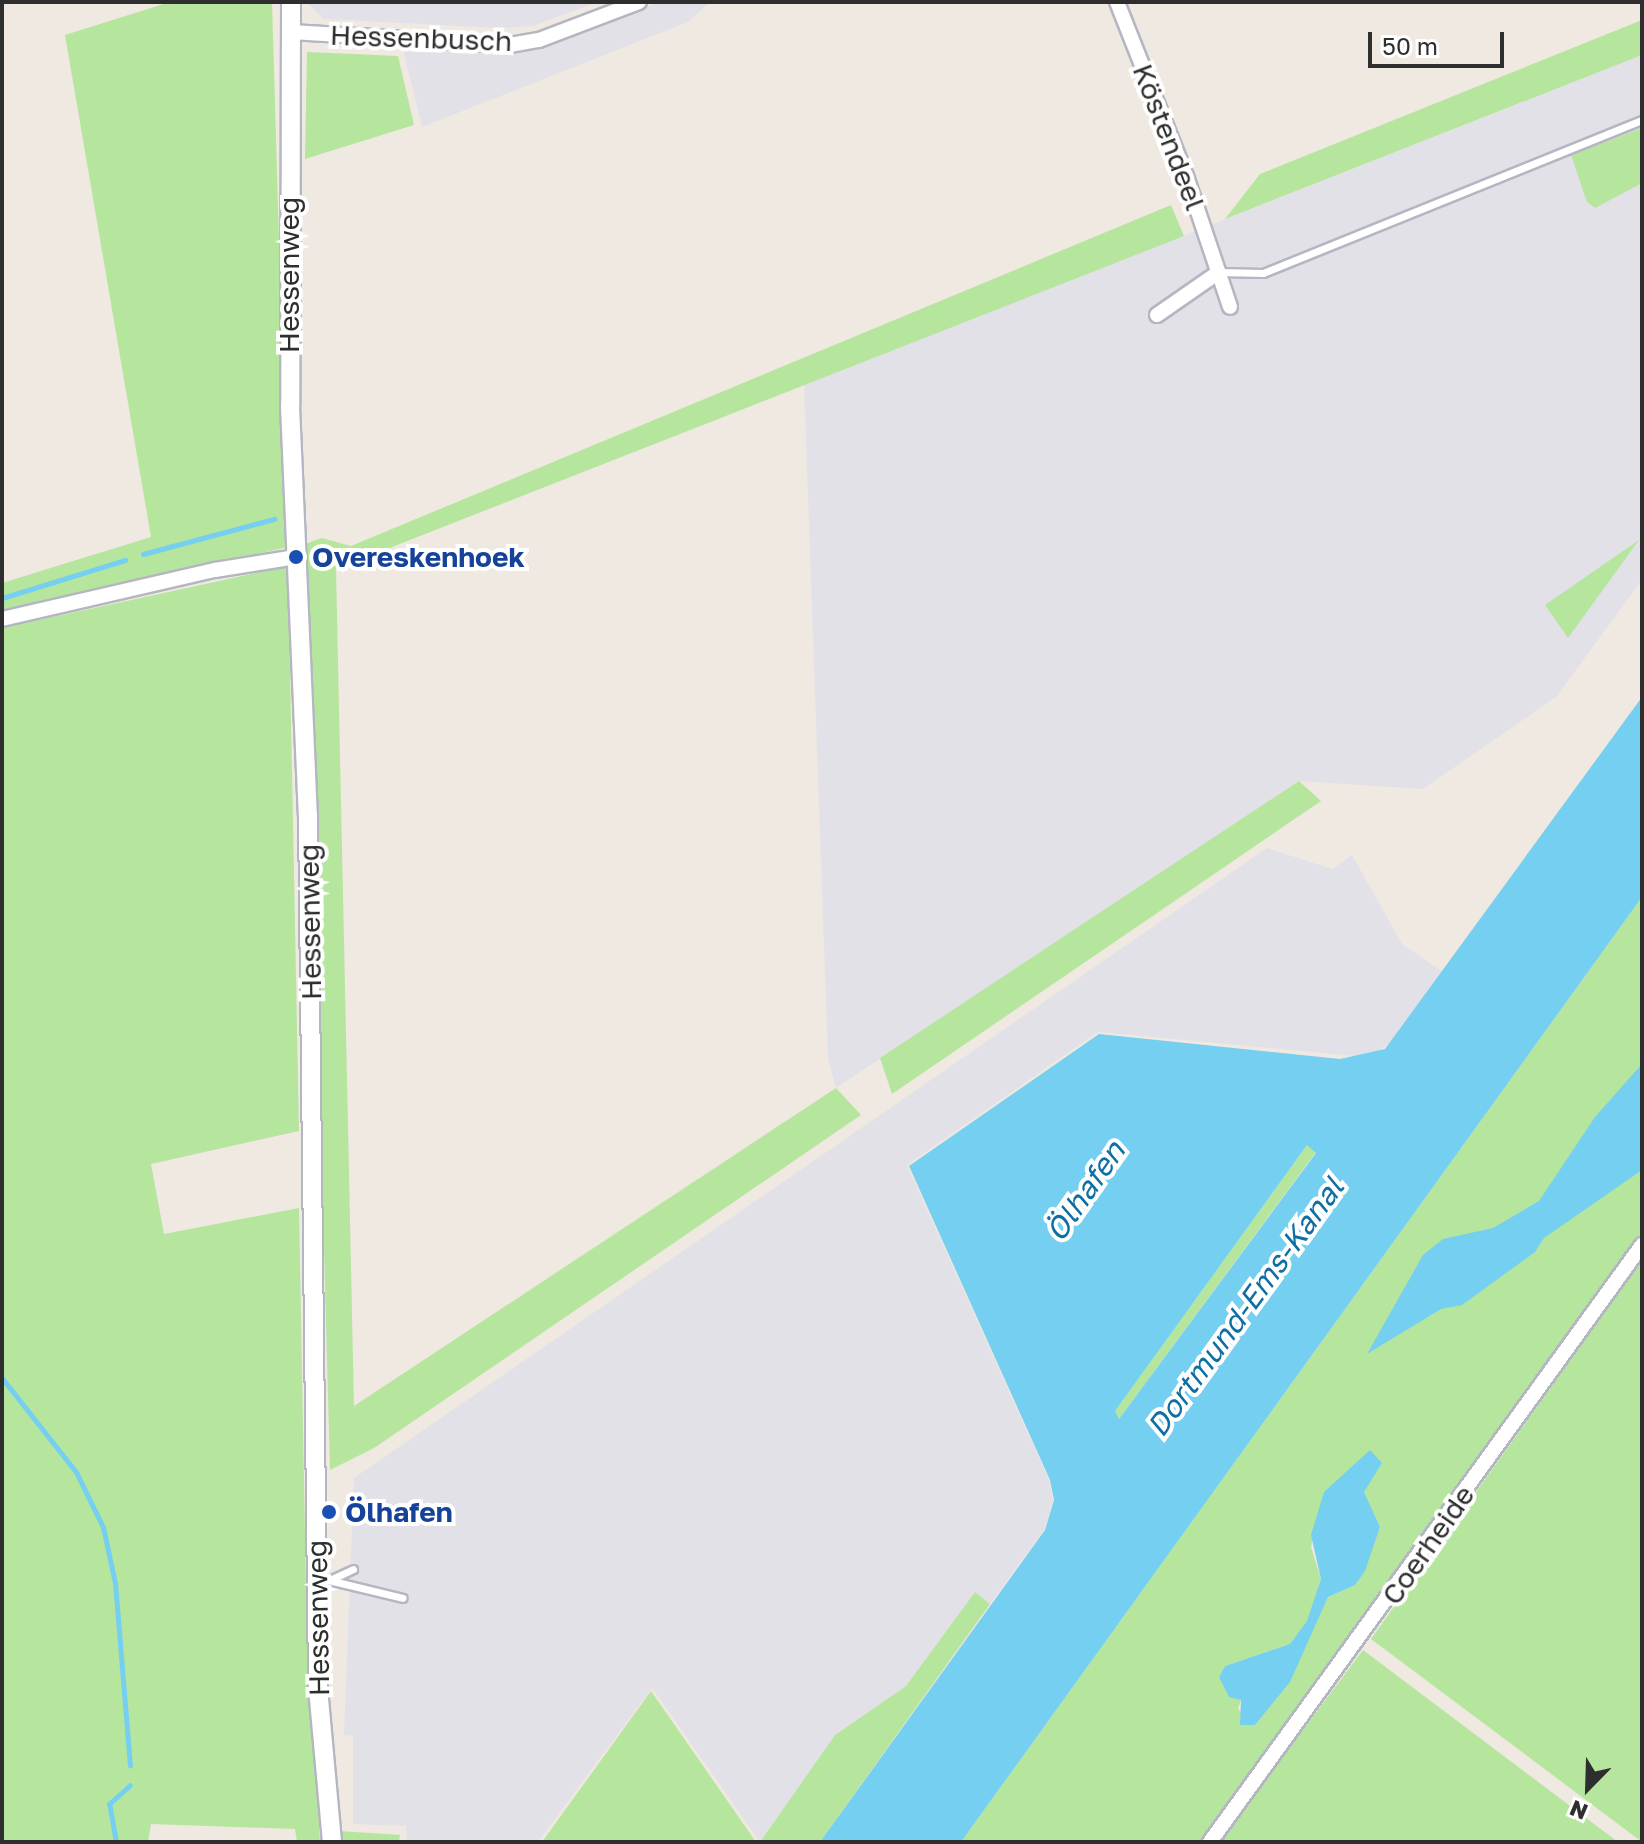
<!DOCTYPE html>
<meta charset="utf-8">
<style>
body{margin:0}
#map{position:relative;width:1644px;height:1844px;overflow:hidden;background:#efe9e1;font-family:"Golos Text",sans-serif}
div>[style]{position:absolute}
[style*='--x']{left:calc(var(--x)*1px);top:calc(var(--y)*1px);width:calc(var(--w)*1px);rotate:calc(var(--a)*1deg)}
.industrial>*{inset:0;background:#e3e1e8}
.green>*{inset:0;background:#b6e59e}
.water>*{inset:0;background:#75cff0}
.stream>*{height:5px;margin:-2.5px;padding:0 2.5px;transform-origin:2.5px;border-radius:2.5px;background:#75cff0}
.roads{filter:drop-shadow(2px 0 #b4b7c1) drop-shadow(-2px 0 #b4b7c1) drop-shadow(0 2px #b4b7c1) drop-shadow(0 -2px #b4b7c1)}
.service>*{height:7px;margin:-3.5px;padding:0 3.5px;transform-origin:3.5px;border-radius:3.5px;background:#fff}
.minor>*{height:14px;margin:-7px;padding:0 7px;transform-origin:7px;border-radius:7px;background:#fff}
.tertiary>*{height:18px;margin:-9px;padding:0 9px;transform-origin:9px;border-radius:9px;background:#fff}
.dots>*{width:22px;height:22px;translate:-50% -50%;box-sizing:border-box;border:4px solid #fff;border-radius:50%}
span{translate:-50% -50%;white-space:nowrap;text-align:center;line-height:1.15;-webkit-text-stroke:8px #fff;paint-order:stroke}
.street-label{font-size:28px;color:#2e2e2e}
.transit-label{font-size:28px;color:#164399;font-weight:700}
.left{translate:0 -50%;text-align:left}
.water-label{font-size:30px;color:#0d6fa3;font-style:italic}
.frame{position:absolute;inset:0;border:4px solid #2e2e2e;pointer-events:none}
.north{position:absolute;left:1548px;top:1748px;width:80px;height:80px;-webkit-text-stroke:6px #fff;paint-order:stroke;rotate:203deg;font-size:22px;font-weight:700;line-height:32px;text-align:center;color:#2e2e2e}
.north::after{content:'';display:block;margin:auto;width:28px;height:36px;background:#2e2e2e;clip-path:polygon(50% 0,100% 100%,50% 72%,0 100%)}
.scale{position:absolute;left:1368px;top:32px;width:136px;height:36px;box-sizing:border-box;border:4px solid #2e2e2e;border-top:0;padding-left:10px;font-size:24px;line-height:28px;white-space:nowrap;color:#2e2e2e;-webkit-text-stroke:6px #fff;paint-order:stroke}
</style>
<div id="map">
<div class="industrial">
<i style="clip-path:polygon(306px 2px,597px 2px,533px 26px,499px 28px,324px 19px)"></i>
<i style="clip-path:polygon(659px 2px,710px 2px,688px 22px,422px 127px,402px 46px,543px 47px)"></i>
<i style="clip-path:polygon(1642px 55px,1642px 580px,1556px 697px,1423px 789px,1299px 781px,836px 1088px,828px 1059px,804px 385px)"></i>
<i style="clip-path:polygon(1267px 848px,1332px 869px,1352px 855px,1402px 944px,1443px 972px,1393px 1041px,1376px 1053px,1355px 1056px,1098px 1032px,907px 1165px,1049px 1480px,1053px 1500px,1044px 1530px,990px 1604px,975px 1592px,906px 1686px,835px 1735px,760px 1842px,652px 1688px,538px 1842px,407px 1842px,406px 1826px,353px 1824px,353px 1736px,344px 1735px,354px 1478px)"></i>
</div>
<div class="green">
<i style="clip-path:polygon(170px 2px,272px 2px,288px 547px,2px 612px,2px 583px,151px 537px,65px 35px)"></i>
<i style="clip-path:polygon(1642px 20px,1642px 55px,1225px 219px,1260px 174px)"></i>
<i style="clip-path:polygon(307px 52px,398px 56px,414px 125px,305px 159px)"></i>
<i style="clip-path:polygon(1642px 128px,1642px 183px,1595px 208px,1587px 202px,1571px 155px)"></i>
<i style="clip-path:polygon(1171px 205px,1184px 236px,336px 569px,354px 1406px,836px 1088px,861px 1115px,374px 1448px,330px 1470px,305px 544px,322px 538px,351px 546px)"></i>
<i style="clip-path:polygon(1639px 540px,1568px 638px,1545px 605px)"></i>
<i style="clip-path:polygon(288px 566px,299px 1131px,151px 1164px,164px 1234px,299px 1208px,306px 1588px,320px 1842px,297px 1842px,295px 1829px,151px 1824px,148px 1842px,2px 1842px,2px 628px)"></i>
<i style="clip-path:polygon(1299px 781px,1321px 801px,892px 1094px,880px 1058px)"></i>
<i style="clip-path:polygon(evenodd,1642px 897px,1642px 1233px,1389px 1586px,1203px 1842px,961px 1842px,1642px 897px,1364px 1457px,1382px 1463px,1363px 1492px,1380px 1527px,1355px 1585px,1328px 1597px,1279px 1694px,1255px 1725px,1238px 1709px,1241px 1700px,1219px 1677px,1225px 1666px,1290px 1644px,1308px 1621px,1321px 1579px,1311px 1547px,1322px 1501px,1364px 1457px)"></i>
<i style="clip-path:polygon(1307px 1145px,1316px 1152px,1119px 1419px,1114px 1412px)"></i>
<i style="clip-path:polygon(1642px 1260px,1642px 1842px,1371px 1639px)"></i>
<i style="clip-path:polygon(975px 1592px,990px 1604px,820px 1842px,760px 1842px,835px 1735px,906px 1686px)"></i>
<i style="clip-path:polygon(1363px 1650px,1618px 1842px,1219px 1842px)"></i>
<i style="clip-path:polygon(651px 1691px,756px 1842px,542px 1842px)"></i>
<i style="clip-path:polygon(339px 1831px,400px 1835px,399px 1842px,341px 1842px)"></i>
</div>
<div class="water">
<i style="clip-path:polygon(evenodd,1642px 697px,1642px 897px,961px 1842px,820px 1842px,1045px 1530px,1054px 1500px,1050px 1480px,909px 1166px,1099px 1034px,1340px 1059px,1385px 1049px,1642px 697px,1307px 1145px,1316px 1153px,1119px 1419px,1115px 1411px,1307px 1145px)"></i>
<i style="clip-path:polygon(1642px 1064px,1642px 1170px,1544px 1238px,1535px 1252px,1462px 1305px,1441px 1309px,1367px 1354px,1423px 1255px,1443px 1239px,1493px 1228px,1539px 1201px,1595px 1117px)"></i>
<i style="clip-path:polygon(1370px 1450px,1382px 1463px,1364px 1492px,1380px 1527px,1365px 1571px,1355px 1585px,1328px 1597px,1290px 1682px,1255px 1725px,1240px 1725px,1241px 1700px,1229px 1697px,1219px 1677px,1225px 1666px,1290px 1644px,1307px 1621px,1321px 1579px,1311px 1535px,1324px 1492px)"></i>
</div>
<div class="stream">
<i style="--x:143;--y:554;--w:136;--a:-15"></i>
<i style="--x:2;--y:598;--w:129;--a:-17.2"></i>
<i style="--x:2;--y:1378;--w:120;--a:51.8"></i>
<i style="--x:76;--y:1472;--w:61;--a:63.9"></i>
<i style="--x:103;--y:1527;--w:57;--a:77.9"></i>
<i style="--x:115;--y:1583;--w:183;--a:85.3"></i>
<i style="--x:116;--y:1842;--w:39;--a:-100"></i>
<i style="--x:109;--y:1804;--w:28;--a:-42"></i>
</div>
<div class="roads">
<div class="service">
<i style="--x:1219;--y:272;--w:44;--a:1.3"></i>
<i style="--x:1263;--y:273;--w:409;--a:-22"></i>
<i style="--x:316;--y:1577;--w:89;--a:13.6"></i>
<i style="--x:334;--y:1578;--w:21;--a:-25"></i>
</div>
<div class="minor">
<i style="--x:1117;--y:2;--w:187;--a:68.4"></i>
<i style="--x:1186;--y:176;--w:138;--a:71.4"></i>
<i style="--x:291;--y:32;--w:219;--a:3.4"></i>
<i style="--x:510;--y:45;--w:29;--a:-10"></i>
<i style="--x:539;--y:40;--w:107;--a:-20.8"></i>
<i style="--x:1157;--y:315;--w:75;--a:-34.7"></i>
<i style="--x:2;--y:619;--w:219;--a:-13"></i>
<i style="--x:215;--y:570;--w:82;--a:-9.1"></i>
<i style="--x:1210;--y:1842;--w:737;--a:-54.11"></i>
</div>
<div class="tertiary">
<i style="--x:291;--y:2;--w:404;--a:90.1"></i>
<i style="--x:290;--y:406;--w:410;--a:87.5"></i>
<i style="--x:308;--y:816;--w:872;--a:89.34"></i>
<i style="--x:318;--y:1688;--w:155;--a:84.8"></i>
</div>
</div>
<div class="dots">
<i style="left:296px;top:557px;background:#1a4fb4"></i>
<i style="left:329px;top:1512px;background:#1a4fb4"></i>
</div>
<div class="street-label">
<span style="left:421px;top:38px;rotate:2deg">Hessenbusch</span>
<span style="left:1169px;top:137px;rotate:69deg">Köstendeel</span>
<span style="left:289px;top:275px;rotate:-90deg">Hessenweg</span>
<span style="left:310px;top:922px;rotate:-91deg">Hessenweg</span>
<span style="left:1428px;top:1545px;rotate:-55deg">Coerheide</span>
<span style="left:318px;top:1618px;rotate:-91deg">Hessenweg</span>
</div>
<div class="transit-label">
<span class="left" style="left:312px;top:557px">Overeskenhoek</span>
<span class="left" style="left:345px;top:1512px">Ölhafen</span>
</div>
<div class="water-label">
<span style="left:1085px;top:1191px;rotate:-55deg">Ölhafen</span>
<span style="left:1245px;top:1307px;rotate:-54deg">Dortmund-Ems-Kanal</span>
</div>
<div class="frame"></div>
<div class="north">N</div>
<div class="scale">50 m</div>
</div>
